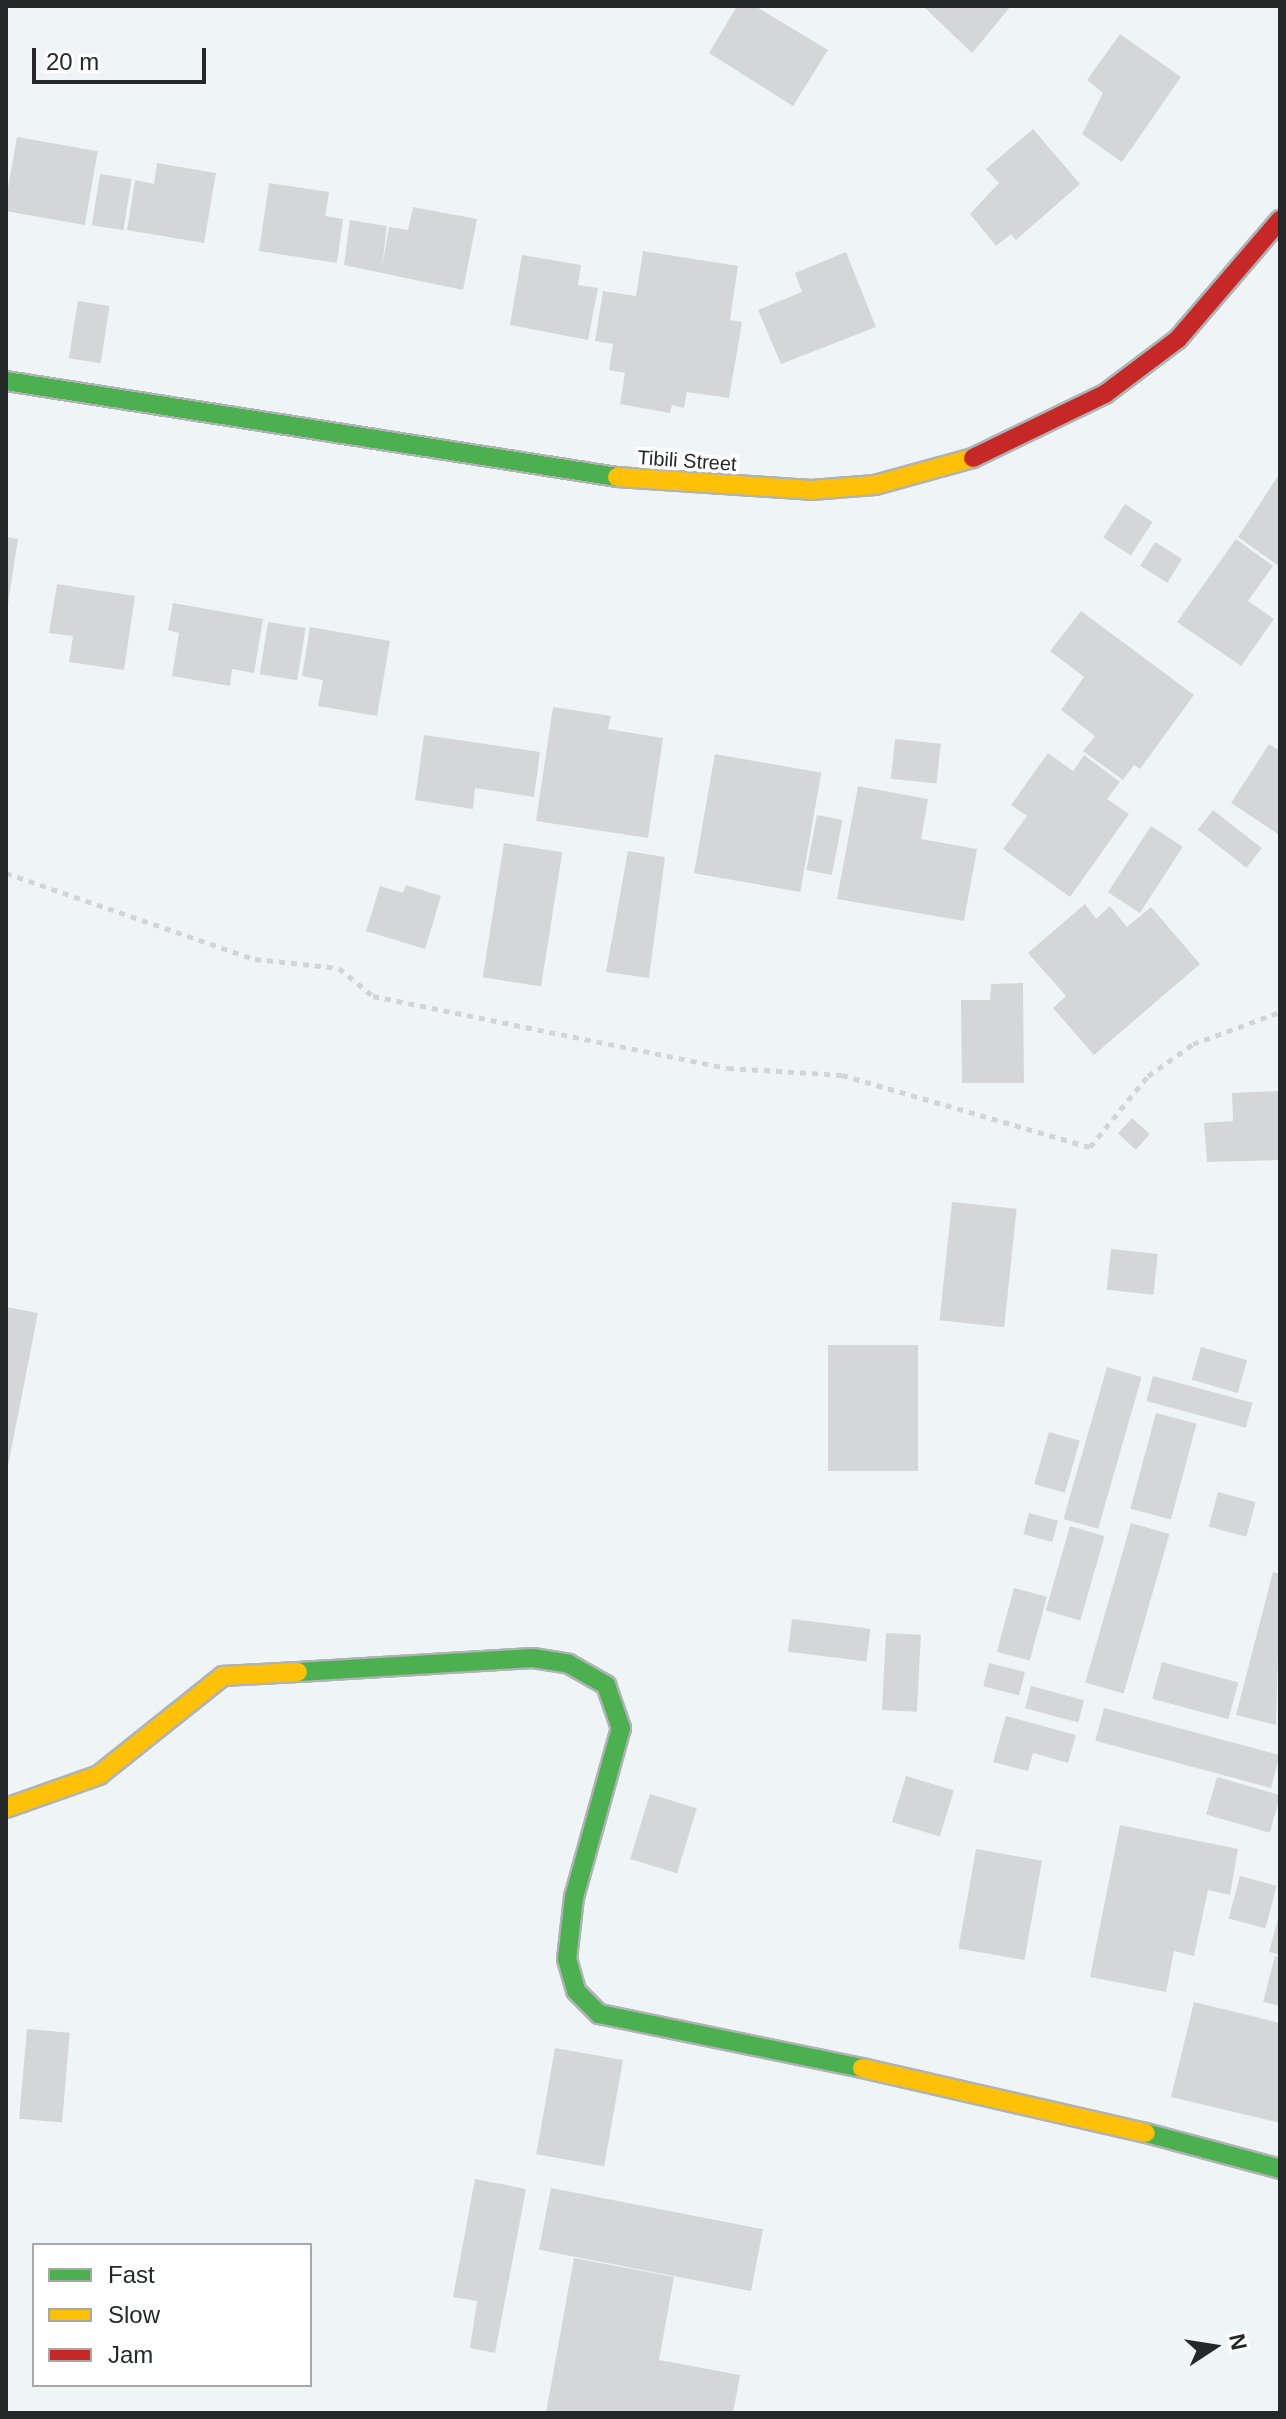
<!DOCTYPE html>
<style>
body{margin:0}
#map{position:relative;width:1286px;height:2419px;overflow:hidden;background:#eff5f6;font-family:Arial,sans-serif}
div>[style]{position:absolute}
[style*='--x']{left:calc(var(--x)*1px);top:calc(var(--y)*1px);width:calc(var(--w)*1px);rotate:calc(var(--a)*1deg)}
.building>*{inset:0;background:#d5d6d7;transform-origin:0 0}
.path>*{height:5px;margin-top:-2.5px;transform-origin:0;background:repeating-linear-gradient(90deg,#d2d4d5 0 6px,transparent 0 12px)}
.roads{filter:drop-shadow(2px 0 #afb3b4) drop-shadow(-2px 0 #afb3b4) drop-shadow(0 2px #afb3b4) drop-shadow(0 -2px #afb3b4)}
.fast>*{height:18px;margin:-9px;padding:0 9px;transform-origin:9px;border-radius:9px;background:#4caf50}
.slow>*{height:18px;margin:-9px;padding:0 9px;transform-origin:9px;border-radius:9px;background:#ffc107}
.jam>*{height:18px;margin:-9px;padding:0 9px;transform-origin:9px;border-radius:9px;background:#c62828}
span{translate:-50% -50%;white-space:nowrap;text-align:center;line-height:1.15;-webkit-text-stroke:7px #fff;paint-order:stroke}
.street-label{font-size:20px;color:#242828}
.frame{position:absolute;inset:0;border:8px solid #242828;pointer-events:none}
.legend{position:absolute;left:32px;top:2243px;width:280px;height:144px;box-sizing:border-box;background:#fff;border:2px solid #a7a9a9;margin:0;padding:10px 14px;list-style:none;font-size:24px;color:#242828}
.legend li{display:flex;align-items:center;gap:16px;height:40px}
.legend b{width:40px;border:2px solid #a7a9a9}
.north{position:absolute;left:1174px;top:2307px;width:80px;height:80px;-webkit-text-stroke:6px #fff;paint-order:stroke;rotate:78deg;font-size:22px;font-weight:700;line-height:32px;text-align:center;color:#242828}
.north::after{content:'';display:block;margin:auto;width:28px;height:36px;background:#242828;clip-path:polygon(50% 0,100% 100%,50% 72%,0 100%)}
.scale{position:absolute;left:32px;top:48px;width:174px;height:36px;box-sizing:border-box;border:4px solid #242828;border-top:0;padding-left:10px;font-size:24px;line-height:28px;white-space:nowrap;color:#242828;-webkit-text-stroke:6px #fff;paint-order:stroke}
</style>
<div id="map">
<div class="building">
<i style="clip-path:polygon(737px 6px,755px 6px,828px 50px,793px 106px,709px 53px)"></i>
<i style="clip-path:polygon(923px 6px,1011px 6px,972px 53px)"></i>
<i style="clip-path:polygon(1120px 34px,1181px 77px,1122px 162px,1082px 134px,1103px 93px,1087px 80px)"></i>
<i style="clip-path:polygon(1033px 129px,1080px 184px,1016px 240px,1011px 234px,996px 246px,970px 214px,999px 183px,986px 169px)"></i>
<i style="left:17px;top:137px;width:82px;height:75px;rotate:10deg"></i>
<i style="clip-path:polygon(157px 163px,216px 173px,204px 243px,127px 230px,135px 180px,154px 184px)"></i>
<i style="left:100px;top:174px;width:32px;height:52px;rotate:9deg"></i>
<i style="clip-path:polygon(269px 183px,329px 192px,325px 216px,343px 219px,337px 263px,259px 251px)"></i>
<i style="clip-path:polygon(413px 207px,477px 219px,463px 290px,344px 265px,350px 220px,387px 226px,382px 267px,389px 227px,408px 230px)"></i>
<i style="clip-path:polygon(643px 251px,738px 266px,730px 320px,742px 322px,729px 398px,687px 392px,684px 408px,672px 405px,670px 413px,620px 404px,625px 373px,609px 370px,613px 344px,595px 341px,603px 291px,636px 296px)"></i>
<i style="clip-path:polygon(846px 252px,876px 327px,781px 364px,758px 310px,802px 292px,795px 273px)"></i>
<i style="clip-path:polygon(522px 255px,581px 265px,578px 285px,598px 288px,588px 340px,510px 325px)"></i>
<i style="left:78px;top:301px;width:32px;height:58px;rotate:9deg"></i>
<i style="clip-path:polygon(1280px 473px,1280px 567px,1238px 537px)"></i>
<i style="left:1125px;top:504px;width:33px;height:40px;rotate:33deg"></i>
<i style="clip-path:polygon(6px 537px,18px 539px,8px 604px,6px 604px)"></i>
<i style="clip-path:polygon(1236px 539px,1273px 566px,1248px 601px,1274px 619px,1241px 666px,1177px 622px)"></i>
<i style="left:1155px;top:542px;width:32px;height:28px;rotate:32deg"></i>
<i style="clip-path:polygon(57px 584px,135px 596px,124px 670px,69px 662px,73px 636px,49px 633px)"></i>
<i style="clip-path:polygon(173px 603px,263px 619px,254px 673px,232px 669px,230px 686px,172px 676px,179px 633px,168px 630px)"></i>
<i style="clip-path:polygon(1081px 611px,1194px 695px,1140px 769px,1134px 765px,1123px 780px,1083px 751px,1095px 736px,1061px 710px,1084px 677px,1050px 651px)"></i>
<i style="left:268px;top:622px;width:38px;height:53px;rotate:9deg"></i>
<i style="clip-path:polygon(310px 627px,390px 641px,377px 716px,318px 706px,323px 680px,302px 676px)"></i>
<i style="clip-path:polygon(553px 707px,611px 716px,608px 729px,663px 738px,648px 838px,536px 821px)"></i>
<i style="clip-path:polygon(424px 735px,540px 752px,534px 797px,475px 788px,473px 809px,415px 800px)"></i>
<i style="left:895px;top:739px;width:46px;height:40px;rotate:6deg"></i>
<i style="clip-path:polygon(1269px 744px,1280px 751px,1278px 834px,1231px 803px)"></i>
<i style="clip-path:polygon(1048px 753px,1073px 771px,1084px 755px,1120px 782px,1107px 799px,1129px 814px,1070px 897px,1003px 849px,1027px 816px,1011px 805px)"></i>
<i style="left:715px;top:754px;width:108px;height:121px;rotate:10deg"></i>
<i style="clip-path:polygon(858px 786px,928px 799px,921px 839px,977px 849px,964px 921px,837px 899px)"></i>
<i style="left:1213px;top:810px;width:62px;height:25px;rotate:38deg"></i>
<i style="left:817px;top:815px;width:26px;height:56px;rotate:11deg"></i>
<i style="left:1151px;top:826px;width:38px;height:79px;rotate:33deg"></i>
<i style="left:504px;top:843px;width:59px;height:136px;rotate:9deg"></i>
<i style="clip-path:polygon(628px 851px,665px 857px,649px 978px,606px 972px)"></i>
<i style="clip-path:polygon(406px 885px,441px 896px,425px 949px,366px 931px,380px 886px,403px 893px)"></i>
<i style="clip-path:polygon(1085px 904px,1096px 919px,1110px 906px,1127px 927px,1151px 907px,1200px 964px,1094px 1055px,1053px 1008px,1066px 996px,1028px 953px)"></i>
<i style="clip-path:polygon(1023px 983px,1024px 1083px,962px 1083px,961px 1000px,990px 1000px,991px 984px)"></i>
<i style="clip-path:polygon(1280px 1091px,1280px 1160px,1207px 1162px,1204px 1123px,1233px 1121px,1232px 1093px)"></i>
<i style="left:1132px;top:1118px;width:24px;height:21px;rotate:42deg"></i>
<i style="left:952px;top:1202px;width:65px;height:119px;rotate:6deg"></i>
<i style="left:1111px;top:1249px;width:47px;height:41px;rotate:6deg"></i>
<i style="clip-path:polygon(6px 1307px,38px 1313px,7px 1471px,6px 1471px)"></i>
<i style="left:828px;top:1345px;width:90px;height:126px"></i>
<i style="left:1201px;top:1347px;width:48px;height:34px;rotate:16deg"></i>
<i style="left:1107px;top:1367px;width:36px;height:158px;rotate:16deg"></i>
<i style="left:1153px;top:1376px;width:103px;height:26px;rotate:15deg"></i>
<i style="left:1156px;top:1413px;width:42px;height:99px;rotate:15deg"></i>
<i style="left:1049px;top:1432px;width:32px;height:54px;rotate:16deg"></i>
<i style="left:1218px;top:1492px;width:39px;height:36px;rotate:15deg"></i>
<i style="left:1029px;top:1513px;width:30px;height:22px;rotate:15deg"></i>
<i style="left:1131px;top:1523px;width:40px;height:166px;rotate:16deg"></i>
<i style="left:1070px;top:1526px;width:36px;height:88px;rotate:16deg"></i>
<i style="clip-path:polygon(1273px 1572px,1280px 1574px,1276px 1725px,1236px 1715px)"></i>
<i style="left:1014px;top:1588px;width:34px;height:66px;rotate:15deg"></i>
<i style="left:792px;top:1619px;width:79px;height:33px;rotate:7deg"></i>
<i style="left:886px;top:1633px;width:35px;height:77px;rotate:3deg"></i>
<i style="left:1162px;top:1662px;width:79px;height:38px;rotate:15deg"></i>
<i style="left:989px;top:1663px;width:37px;height:24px;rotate:14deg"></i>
<i style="left:1031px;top:1686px;width:55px;height:23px;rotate:15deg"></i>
<i style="left:1104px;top:1708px;width:182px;height:34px;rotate:15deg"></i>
<i style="clip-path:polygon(1006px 1716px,1076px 1735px,1068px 1763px,1033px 1753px,1028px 1771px,993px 1762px)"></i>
<i style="left:906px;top:1776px;width:50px;height:48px;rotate:17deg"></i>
<i style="left:1217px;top:1777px;width:66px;height:39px;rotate:16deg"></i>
<i style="left:650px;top:1794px;width:49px;height:68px;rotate:17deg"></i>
<i style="clip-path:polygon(1120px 1825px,1238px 1849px,1230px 1895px,1208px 1890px,1194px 1956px,1174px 1951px,1166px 1992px,1090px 1977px)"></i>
<i style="left:976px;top:1849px;width:67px;height:101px;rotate:10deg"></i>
<i style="left:1240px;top:1876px;width:38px;height:44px;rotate:15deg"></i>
<i style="clip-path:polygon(1279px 1915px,1280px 1915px,1280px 1955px,1269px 1952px)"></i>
<i style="clip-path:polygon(1275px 1956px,1280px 1957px,1280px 2006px,1263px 2002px)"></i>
<i style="clip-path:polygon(1194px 2002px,1280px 2023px,1280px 2123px,1171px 2097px)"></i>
<i style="left:27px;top:2029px;width:43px;height:90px;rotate:5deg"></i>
<i style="left:555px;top:2048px;width:69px;height:108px;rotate:10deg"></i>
<i style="clip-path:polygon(475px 2179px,526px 2189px,495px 2353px,470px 2348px,477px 2301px,453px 2297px)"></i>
<i style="left:551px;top:2188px;width:216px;height:63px;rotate:11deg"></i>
<i style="clip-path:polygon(574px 2258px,674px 2277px,659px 2360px,740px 2375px,733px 2413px,546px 2413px)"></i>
</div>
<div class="path">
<i style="--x:6;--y:873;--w:263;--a:19.1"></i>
<i style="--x:255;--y:959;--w:84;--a:6.1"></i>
<i style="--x:339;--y:968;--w:44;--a:39.5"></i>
<i style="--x:373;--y:996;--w:362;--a:11.5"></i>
<i style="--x:728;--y:1068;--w:114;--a:3.5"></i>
<i style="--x:842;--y:1075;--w:258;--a:16.2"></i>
<i style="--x:1090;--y:1147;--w:92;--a:-50.8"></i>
<i style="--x:1148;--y:1076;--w:55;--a:-35.4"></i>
<i style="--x:1193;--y:1044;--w:93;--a:-20.2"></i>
</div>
<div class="roads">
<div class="fast">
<i style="--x:6;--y:381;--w:618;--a:8.93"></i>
<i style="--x:298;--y:1672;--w:235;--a:-3.4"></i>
<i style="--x:533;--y:1658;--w:36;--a:9"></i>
<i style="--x:569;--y:1664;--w:43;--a:29.6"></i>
<i style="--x:606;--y:1685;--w:46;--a:70.8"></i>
<i style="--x:621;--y:1728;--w:175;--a:105.5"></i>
<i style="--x:574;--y:1897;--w:62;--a:96.4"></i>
<i style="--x:567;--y:1959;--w:33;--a:74"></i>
<i style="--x:576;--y:1991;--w:33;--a:45"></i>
<i style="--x:599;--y:2014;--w:268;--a:11.6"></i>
<i style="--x:1146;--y:2133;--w:139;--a:15"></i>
</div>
<div class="slow">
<i style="--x:617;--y:477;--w:194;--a:3.8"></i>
<i style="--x:811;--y:490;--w:64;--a:-4.5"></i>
<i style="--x:875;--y:485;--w:102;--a:-15.4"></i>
<i style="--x:6;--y:1808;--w:99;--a:-19.5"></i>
<i style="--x:99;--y:1775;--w:159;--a:-38.6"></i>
<i style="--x:223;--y:1676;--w:75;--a:-3.1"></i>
<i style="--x:862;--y:2068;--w:291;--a:12.9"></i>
</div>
<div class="jam">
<i style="--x:973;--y:458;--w:147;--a:-25.9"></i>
<i style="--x:1105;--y:394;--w:91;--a:-37"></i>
<i style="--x:1178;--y:339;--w:157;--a:-49.4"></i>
</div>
</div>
<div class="street-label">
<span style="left:687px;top:461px;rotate:4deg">Tibili Street</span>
</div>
<div class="frame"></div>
<ul class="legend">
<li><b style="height:10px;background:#4caf50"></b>Fast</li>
<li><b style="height:10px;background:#ffc107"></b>Slow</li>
<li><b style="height:10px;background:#c62828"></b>Jam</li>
</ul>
<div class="north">N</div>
<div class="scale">20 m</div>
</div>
